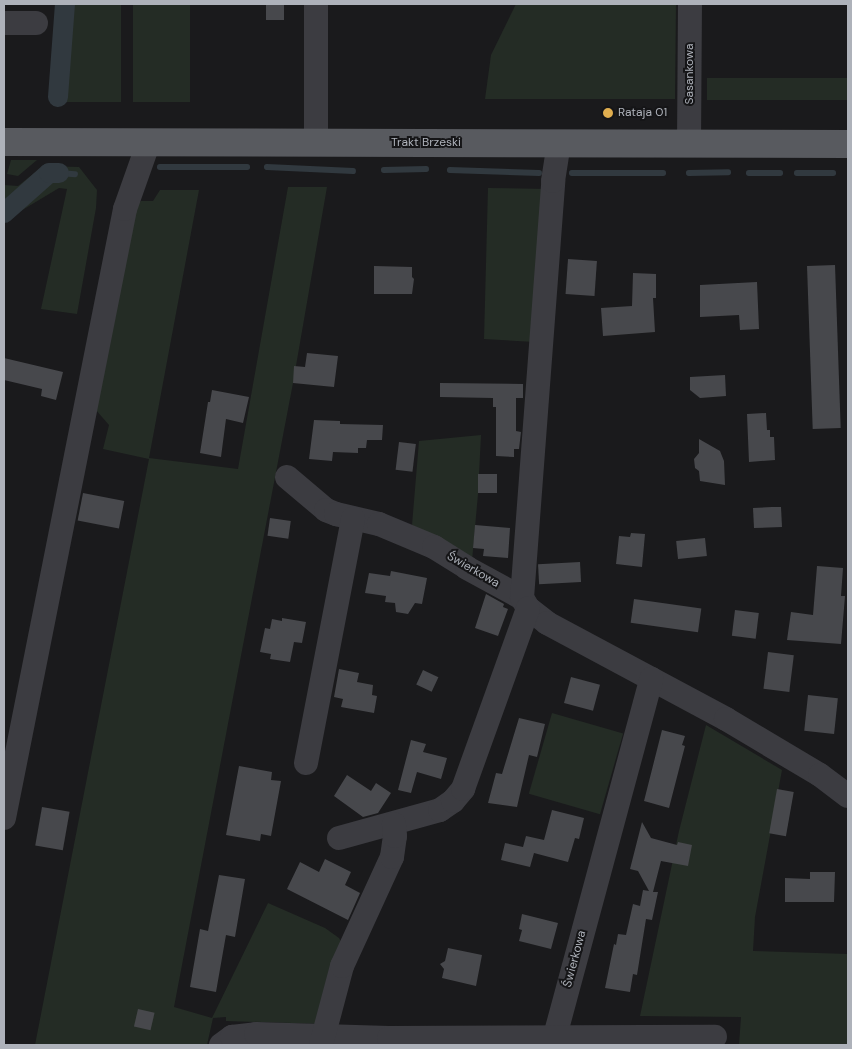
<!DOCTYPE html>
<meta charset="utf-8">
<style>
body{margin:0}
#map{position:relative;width:852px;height:1049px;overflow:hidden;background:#1a1a1c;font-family:"DM Sans",sans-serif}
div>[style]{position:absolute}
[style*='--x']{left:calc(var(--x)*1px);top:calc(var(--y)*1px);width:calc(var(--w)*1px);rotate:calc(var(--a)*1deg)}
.green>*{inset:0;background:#242c25;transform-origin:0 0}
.stream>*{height:5.5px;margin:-2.75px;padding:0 2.75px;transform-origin:2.75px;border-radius:2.75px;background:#31393f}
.canal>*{height:20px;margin:-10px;padding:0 10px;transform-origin:10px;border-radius:10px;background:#31393f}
.building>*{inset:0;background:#47484c;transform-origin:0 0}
.minor>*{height:24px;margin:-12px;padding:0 12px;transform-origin:12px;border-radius:12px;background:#3c3c41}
.major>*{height:28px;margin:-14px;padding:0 14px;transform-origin:14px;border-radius:14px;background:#585a5f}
.dots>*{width:14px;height:14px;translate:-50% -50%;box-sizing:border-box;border:2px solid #151517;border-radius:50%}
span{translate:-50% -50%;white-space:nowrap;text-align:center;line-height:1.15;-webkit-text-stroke:4px #151517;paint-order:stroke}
.street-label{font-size:12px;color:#aeb2ba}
.poi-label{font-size:12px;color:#aeb2ba}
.left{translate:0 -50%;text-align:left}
.frame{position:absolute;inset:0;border:5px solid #aeb2ba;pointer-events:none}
</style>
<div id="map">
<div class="green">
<i style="left:56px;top:4px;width:65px;height:98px"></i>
<i style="left:133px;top:4px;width:57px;height:98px"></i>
<i style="clip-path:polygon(516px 4px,676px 4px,675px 99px,485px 99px,491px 55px)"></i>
<i style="left:707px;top:78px;width:141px;height:22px"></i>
<i style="clip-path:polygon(11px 160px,37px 160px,18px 176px,7px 174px)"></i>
<i style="clip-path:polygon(43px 166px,79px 167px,97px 190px,96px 208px,77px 314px,41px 309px,67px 189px,59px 188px,4px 221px,4px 185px,18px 186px)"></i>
<i style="clip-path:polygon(288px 187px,327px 187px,293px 383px,174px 1007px,212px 1018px,268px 903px,325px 928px,339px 938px,343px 945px,323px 1024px,226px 1021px,226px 1017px,213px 1018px,207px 1045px,35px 1045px,149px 459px,103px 449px,109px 425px,95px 409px,136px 207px,141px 201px,153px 201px,160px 190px,199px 190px,149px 458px,238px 469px)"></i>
<i style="clip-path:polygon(488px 188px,547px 189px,535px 342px,484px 339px)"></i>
<i style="clip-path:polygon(481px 435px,478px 494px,472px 561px,412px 525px,419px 441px)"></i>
<i style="left:552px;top:713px;width:74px;height:84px;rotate:16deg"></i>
<i style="clip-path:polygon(706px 725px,782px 770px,755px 917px,753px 951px,848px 954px,848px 1045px,739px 1045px,741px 1017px,640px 1016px,679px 831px)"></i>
</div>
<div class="stream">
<i style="--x:160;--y:167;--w:87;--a:0"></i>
<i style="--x:267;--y:167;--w:86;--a:2.7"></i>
<i style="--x:384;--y:170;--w:42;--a:-1.4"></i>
<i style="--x:450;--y:170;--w:89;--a:1.9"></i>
<i style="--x:59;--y:173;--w:16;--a:4"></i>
<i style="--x:572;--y:173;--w:91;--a:0"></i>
<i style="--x:689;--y:173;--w:39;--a:-1"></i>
<i style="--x:749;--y:173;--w:31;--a:0"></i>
<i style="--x:797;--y:173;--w:36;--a:0"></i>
</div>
<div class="canal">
<i style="--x:58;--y:97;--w:93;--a:-85.7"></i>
<i style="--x:4;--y:213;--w:60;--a:-41.6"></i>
<i style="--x:49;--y:173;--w:10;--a:0"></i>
</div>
<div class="building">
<i style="left:266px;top:4px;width:18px;height:16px"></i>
<i style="left:568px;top:259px;width:29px;height:35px;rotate:4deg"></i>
<i style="left:835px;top:265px;width:163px;height:28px;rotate:88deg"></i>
<i style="clip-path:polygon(374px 266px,412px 267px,412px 277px,414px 279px,412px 294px,374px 294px)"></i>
<i style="clip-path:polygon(633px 273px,656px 274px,656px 298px,653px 298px,655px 332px,603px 336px,601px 308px,632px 306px)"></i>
<i style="clip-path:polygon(757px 282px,759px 329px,740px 330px,739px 315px,700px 317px,700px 285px)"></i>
<i style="clip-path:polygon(307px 353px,338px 356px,334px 387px,293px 383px,294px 366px,305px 367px)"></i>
<i style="clip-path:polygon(4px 358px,63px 372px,56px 400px,41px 396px,42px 389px,4px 380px)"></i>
<i style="clip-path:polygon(725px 375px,726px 396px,700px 398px,690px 390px,690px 377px)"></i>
<i style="clip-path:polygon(440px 383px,523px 384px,523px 398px,516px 398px,516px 431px,521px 432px,519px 449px,514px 449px,514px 457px,496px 456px,496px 407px,493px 407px,493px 398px,440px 397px)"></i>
<i style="clip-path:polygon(212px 390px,249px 397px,243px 423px,226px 419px,221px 457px,200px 453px,208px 402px,210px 402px)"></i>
<i style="clip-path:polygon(766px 413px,767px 430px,770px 430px,770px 437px,774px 437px,775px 460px,749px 462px,747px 414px)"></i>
<i style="clip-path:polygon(314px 420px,340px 421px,340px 424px,383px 425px,382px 440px,367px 440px,366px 448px,358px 448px,358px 453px,333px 452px,332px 461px,309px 459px)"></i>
<i style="clip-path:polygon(699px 439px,720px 451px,724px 461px,725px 485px,700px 481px,699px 471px,695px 468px,694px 459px,699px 453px)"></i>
<i style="left:399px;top:442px;width:17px;height:28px;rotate:7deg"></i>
<i style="left:478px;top:474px;width:19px;height:19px"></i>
<i style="left:83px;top:493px;width:42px;height:28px;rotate:11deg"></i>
<i style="clip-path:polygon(772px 507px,781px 507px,782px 527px,754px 528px,753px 508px)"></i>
<i style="left:270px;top:518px;width:21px;height:18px;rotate:8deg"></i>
<i style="clip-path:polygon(475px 525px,510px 528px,508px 558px,483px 556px,484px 549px,473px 548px)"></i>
<i style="clip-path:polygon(631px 533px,645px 534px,642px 567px,616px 564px,619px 536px,630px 537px)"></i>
<i style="left:705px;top:538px;width:18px;height:29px;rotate:84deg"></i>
<i style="left:580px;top:562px;width:20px;height:42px;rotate:87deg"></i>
<i style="clip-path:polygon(817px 566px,843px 568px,841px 596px,845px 596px,841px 644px,787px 640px,791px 612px,813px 615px)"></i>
<i style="clip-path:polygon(391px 571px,427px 578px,422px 604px,415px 603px,408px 614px,396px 612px,395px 603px,385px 602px,386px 596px,365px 593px,369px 573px,390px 576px)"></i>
<i style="clip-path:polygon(486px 594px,504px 604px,503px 607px,508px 609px,498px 636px,475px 628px)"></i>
<i style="left:634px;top:599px;width:68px;height:24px;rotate:8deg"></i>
<i style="left:735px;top:610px;width:24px;height:26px;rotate:7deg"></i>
<i style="clip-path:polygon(282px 618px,306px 622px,302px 643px,294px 642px,290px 662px,270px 659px,271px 654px,260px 652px,265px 628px,270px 629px,272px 619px,282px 621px)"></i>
<i style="left:768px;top:652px;width:26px;height:37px;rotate:7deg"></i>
<i style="clip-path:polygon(339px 669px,359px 673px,357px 682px,373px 685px,372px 695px,377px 696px,374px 713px,341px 707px,343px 699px,334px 697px)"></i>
<i style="left:423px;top:670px;width:17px;height:16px;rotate:25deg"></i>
<i style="left:571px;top:677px;width:30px;height:27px;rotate:15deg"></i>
<i style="left:808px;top:695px;width:30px;height:36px;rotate:6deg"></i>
<i style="clip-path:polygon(519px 718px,545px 724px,537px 757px,529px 755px,517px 807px,488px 803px,496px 773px,502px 774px)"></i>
<i style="clip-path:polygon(662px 730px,685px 736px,682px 745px,685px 746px,669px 808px,644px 801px)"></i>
<i style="clip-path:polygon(411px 740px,426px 744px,423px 752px,447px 758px,441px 779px,417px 772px,411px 793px,398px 790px)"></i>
<i style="clip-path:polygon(239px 766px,272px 772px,271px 780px,281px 781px,271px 836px,261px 834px,260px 841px,226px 835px)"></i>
<i style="clip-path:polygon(347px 775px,371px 791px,376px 783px,391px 793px,378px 813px,363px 817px,334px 796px)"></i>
<i style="left:777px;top:789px;width:17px;height:45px;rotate:10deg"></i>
<i style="left:42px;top:807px;width:28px;height:39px;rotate:10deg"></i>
<i style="clip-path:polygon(552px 810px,584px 818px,579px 839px,575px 838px,568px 862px,534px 853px,530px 867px,501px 860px,505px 843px,523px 847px,526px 836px,544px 840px)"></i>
<i style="clip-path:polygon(642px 822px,651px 838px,677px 845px,678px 842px,692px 845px,688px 866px,661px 861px,653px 892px,658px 892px,652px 920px,646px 919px,637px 975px,633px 974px,630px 992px,605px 988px,614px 944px,616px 945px,618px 934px,626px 935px,633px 904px,640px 906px,643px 890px,649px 891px,638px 871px,630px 869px)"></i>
<i style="clip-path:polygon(325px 859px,351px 872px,345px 885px,360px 893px,348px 920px,287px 889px,300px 862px,319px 872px)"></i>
<i style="clip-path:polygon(810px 872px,835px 872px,834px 902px,785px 902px,785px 878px,810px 879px)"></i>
<i style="clip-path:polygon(219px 875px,245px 879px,235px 937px,226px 935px,216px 992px,190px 987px,200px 929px,208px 931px)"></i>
<i style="clip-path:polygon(522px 914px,558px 923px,551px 949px,519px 941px,522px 930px,519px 929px)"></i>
<i style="clip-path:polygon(448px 948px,482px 955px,476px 986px,442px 978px,444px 969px,440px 964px,445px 961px)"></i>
<i style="left:138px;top:1009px;width:17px;height:18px;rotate:13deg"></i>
</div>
<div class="minor">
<i style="--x:316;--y:4;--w:138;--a:90"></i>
<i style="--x:4;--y:23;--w:32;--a:0"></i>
<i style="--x:689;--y:144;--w:140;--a:-89.6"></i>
<i style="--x:287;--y:477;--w:51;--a:40.2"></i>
<i style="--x:326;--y:510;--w:11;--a:22"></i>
<i style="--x:336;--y:514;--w:44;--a:13.1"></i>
<i style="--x:379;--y:524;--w:60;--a:22.7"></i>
<i style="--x:434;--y:547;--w:39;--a:32"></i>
<i style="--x:467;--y:568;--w:63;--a:28.6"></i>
<i style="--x:522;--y:598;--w:12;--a:59"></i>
<i style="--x:528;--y:608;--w:24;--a:38"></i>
<i style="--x:547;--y:623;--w:203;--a:28.2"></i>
<i style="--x:726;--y:719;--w:109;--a:30.8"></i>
<i style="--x:820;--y:775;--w:35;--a:37"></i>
<i style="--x:522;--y:598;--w:418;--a:-85.7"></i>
<i style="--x:553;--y:181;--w:38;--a:-81"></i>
<i style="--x:306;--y:763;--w:249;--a:-79.1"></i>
<i style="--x:4;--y:818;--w:621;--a:-78.76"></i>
<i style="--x:125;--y:209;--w:69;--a:-70.5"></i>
<i style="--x:339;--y:838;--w:105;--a:-15.5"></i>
<i style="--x:440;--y:810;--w:16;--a:-35"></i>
<i style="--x:453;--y:801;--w:16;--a:-50"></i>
<i style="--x:463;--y:789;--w:192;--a:-70.2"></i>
<i style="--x:555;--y:1036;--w:370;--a:-74.9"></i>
<i style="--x:221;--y:1045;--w:14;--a:-36"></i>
<i style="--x:232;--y:1037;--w:24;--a:-7"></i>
<i style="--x:256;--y:1034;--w:133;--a:1.7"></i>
<i style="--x:389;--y:1038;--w:326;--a:-0.2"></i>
<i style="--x:321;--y:1045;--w:82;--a:-75.1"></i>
<i style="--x:342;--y:966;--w:120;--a:-65.4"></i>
<i style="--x:392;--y:857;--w:21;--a:-82"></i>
<i style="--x:395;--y:836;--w:12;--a:-95"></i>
</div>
<div class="major">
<i style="--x:4;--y:142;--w:844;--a:0.14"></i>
</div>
<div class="dots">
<i style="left:608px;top:113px;background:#e0ae4f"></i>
</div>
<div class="street-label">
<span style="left:690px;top:74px;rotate:-90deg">Sasankowa</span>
<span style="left:426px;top:143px">Trakt Brzeski</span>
<span style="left:473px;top:570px;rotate:30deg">Świerkowa</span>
<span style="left:575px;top:959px;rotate:-75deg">Świerkowa</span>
</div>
<div class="poi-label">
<span class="left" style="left:618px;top:113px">Rataja 01</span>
</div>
<div class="frame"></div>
</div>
